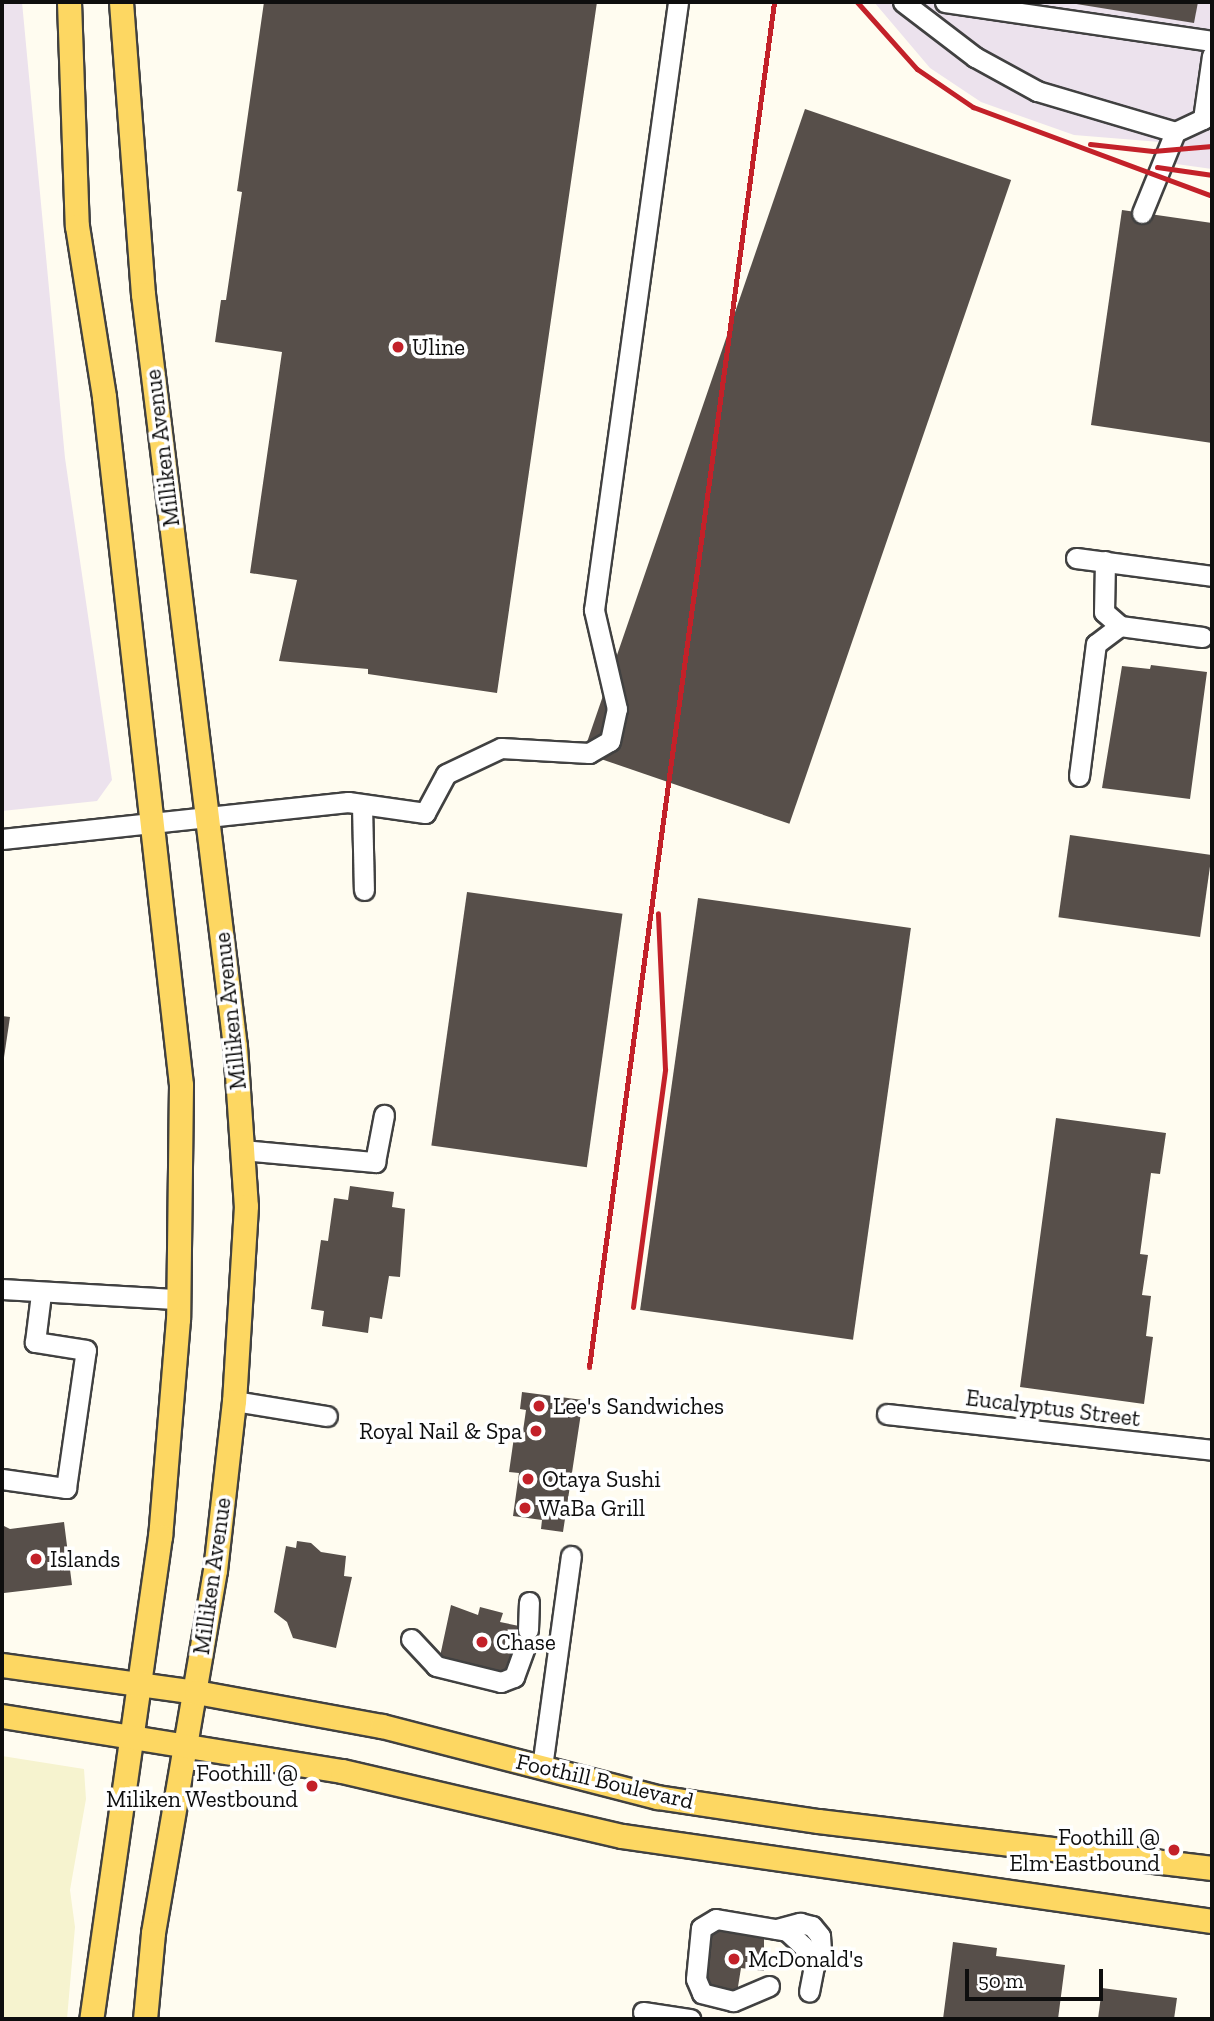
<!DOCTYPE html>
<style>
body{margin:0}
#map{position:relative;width:1214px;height:2021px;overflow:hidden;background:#fffcf0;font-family:"Zilla Slab",serif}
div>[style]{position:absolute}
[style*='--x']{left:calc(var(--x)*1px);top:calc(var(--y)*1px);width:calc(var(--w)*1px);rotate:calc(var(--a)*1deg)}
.industrial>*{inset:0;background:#ece2ed}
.farmland>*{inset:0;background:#f6f3cf}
.building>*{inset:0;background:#574f4a;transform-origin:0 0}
.roads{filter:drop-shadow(2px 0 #414141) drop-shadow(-2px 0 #414141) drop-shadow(0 2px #414141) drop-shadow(0 -2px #414141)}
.minor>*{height:19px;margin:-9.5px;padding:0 9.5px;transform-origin:9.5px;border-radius:9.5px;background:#fff}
.major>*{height:23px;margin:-11.5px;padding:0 11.5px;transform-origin:11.5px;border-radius:11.5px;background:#fdd762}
.rail>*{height:5px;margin:-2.5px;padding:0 2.5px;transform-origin:2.5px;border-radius:2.5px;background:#c32129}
.dots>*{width:19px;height:19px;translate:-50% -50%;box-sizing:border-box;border:4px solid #fff;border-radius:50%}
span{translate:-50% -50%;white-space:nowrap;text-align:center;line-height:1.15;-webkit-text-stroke:7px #fff;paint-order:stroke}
.poi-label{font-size:23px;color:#0e0e0e}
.left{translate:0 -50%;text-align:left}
.right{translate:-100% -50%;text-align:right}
.street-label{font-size:23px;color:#0e0e0e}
.frame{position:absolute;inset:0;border:4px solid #0e0e0e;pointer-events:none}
.scale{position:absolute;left:965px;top:1969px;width:138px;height:32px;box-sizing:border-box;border:4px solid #0e0e0e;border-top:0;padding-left:9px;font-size:21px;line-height:24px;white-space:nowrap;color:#0e0e0e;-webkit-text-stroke:5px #fff;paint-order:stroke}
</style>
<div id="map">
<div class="industrial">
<i style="clip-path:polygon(2px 2px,22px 2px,65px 458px,112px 780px,97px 801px,2px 811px)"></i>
<i style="clip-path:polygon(874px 2px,1212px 2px,1212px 169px,1162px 162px,1160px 142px,1074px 135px,981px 102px,930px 68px)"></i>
</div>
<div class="farmland">
<i style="clip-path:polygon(2px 1756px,84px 1769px,86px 1799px,70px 1890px,75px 1927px,67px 2019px,2px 2019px)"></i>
</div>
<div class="building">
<i style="clip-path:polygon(264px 2px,597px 2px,497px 693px,368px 674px,368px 669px,279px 661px,297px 580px,250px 573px,282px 352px,215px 342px,221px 300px,226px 300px,242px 192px,237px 191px)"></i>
<i style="clip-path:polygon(1064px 2px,1198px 2px,1194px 23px)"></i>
<i style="left:805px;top:109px;width:218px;height:681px;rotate:19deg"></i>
<i style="clip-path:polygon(1122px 210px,1212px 223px,1212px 443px,1091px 425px)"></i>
<i style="clip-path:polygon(1151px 665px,1207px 672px,1190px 799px,1102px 788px,1122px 666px,1150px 669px)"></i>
<i style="left:1070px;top:835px;width:143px;height:83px;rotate:8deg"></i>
<i style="left:467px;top:892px;width:157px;height:256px;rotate:8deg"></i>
<i style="left:698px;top:898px;width:215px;height:416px;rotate:8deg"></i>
<i style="clip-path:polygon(2px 1016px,10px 1017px,3px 1064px,2px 1064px)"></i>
<i style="clip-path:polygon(1056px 1118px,1166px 1133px,1160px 1174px,1151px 1173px,1140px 1254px,1148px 1255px,1142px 1295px,1151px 1296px,1146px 1336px,1153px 1337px,1144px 1404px,1020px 1387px)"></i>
<i style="clip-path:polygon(350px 1186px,394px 1192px,392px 1207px,405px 1209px,400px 1277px,389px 1276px,382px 1319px,370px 1317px,368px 1333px,322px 1326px,324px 1311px,311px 1309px,321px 1240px,328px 1241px,334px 1198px,348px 1200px)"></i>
<i style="clip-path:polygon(522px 1392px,583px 1400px,563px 1532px,541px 1529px,542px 1520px,513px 1516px,519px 1473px,509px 1472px,514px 1437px,522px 1438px,526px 1410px,520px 1409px)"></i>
<i style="clip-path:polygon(64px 1522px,72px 1585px,4px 1593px,2px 1525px,10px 1529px)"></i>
<i style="clip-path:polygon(297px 1541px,311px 1543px,321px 1552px,346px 1556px,344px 1576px,352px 1577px,336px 1648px,293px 1638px,287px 1622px,274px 1612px,286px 1546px,296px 1548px)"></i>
<i style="clip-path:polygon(451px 1605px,478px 1615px,480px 1607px,503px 1613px,500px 1622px,524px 1627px,508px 1676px,439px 1661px)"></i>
<i style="clip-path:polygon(720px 1928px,764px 1931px,764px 1971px,741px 1968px,737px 1993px,711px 1989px,705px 1982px,708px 1936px)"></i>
<i style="clip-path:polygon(953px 1942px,997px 1948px,996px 1956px,1065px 1965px,1058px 2019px,943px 2019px)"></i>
<i style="clip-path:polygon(1102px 1988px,1177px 1998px,1174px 2019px,1098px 2019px)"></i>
</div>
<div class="roads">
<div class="minor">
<i style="--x:903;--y:2;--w:91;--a:37.4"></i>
<i style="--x:975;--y:57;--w:71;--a:28.7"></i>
<i style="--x:1037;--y:91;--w:144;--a:16.5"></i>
<i style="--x:1175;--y:132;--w:31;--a:-25"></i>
<i style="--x:1203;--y:119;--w:64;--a:-81.9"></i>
<i style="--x:945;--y:2;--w:270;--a:8.3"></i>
<i style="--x:1142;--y:213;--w:87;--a:-67.8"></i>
<i style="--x:1076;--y:558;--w:137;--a:7.5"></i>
<i style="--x:1105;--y:561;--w:51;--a:91.1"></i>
<i style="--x:1104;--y:612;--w:21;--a:41"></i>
<i style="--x:1120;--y:626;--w:83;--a:7.6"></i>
<i style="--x:1079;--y:776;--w:133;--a:-82.7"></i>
<i style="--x:1096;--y:644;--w:30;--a:-37"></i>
<i style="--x:362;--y:805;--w:85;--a:88.7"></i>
<i style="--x:2;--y:839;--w:348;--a:-6.1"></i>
<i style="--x:348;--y:802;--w:78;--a:8.1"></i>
<i style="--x:425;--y:813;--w:44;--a:-61.7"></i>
<i style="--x:446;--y:774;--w:61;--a:-25.3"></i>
<i style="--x:501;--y:748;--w:88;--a:3.3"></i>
<i style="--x:589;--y:753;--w:24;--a:-30"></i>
<i style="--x:610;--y:741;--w:33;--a:-78"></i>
<i style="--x:617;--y:709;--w:102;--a:-103.1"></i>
<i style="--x:594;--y:610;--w:614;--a:-82.13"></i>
<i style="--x:242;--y:1150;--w:134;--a:5.2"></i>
<i style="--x:375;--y:1162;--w:48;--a:-79.2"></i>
<i style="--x:2;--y:1289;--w:176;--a:3.3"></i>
<i style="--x:234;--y:1401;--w:94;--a:9.2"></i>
<i style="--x:887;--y:1414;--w:327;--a:6.3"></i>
<i style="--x:2;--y:1479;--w:65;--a:8"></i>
<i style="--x:66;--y:1488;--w:139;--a:-81.8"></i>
<i style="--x:86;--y:1350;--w:52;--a:-171.1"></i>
<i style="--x:35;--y:1342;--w:48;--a:-82.9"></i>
<i style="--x:528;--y:1630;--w:28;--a:-88"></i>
<i style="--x:411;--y:1639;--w:37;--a:47"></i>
<i style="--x:436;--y:1666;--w:67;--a:13.8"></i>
<i style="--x:501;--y:1682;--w:14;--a:-21"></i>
<i style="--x:514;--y:1677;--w:33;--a:-70"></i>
<i style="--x:542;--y:1767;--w:213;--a:-82.2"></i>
<i style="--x:777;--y:1929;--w:24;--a:-15"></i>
<i style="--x:800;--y:1923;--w:12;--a:14"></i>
<i style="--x:812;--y:1926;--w:13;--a:51"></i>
<i style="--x:820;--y:1936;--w:14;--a:86"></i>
<i style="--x:821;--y:1950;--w:17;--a:114"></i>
<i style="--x:769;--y:1986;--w:39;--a:157"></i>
<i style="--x:733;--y:2001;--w:32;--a:-166"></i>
<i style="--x:702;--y:1993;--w:15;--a:-113"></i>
<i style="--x:696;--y:1979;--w:51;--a:-84.4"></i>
<i style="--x:701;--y:1928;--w:17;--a:-31"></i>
<i style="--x:716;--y:1919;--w:72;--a:9.6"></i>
<i style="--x:787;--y:1931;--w:22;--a:43"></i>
<i style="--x:803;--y:1946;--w:23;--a:61"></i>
<i style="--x:814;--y:1966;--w:26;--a:101"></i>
<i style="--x:643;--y:2012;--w:48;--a:8.5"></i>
</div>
<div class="major">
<i style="--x:69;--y:2;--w:224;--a:88"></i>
<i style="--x:77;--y:226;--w:173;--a:81"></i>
<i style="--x:104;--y:397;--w:692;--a:83.61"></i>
<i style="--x:181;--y:1085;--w:234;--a:90.7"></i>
<i style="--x:178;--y:1319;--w:218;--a:94.7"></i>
<i style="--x:160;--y:1536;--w:488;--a:98.1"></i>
<i style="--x:121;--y:2;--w:293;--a:85.7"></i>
<i style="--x:143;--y:294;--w:758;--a:83.03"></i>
<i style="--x:235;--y:1046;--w:160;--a:86.1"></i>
<i style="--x:246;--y:1206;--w:195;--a:93.5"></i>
<i style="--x:234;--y:1401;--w:170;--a:96.4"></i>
<i style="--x:215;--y:1570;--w:368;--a:99.7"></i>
<i style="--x:153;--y:1933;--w:86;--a:95.3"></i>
<i style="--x:2;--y:1665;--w:196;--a:7.9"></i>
<i style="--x:196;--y:1692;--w:189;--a:10.4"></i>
<i style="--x:382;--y:1726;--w:284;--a:14.5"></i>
<i style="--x:657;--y:1797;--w:163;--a:8.5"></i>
<i style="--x:818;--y:1821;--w:397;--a:6.8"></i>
<i style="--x:2;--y:1716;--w:344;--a:9.2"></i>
<i style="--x:342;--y:1771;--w:287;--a:13.1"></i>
<i style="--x:622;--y:1836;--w:596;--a:8.2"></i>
</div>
</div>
<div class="rail">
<i style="--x:857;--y:2;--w:90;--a:48.2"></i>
<i style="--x:917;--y:69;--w:68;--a:34.2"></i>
<i style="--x:973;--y:107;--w:255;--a:20.4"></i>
<i style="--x:1090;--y:144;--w:63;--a:6.3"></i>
<i style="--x:1153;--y:151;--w:59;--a:-4.8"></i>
<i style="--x:1157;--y:167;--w:56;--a:8.3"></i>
<i style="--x:633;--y:1307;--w:240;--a:-82.3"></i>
<i style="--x:665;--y:1069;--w:156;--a:-92.6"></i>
<i style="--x:589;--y:1367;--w:1377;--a:-82.28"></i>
</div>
<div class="dots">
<i style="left:398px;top:347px;background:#c32129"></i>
<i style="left:539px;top:1406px;background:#c32129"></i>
<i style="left:536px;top:1431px;background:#c32129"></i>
<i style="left:528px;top:1479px;background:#c32129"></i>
<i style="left:525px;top:1508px;background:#c32129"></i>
<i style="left:36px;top:1559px;background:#c32129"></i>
<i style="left:482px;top:1642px;background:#c32129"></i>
<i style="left:312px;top:1786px;background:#c32129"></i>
<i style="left:1174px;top:1850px;background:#c32129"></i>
<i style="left:734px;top:1959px;background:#c32129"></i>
</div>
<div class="poi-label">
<span class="left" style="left:412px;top:347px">Uline</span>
<span class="left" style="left:553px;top:1406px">Lee's Sandwiches</span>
<span class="right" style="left:522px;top:1431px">Royal Nail &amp; Spa</span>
<span class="left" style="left:542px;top:1479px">Otaya Sushi</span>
<span class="left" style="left:539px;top:1508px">WaBa Grill</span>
<span class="left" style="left:50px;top:1559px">Islands</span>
<span class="left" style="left:496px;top:1642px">Chase</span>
<span class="right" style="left:298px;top:1786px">Foothill @<br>Miliken Westbound</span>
<span class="right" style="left:1160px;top:1850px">Foothill @<br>Elm Eastbound</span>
<span class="left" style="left:748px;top:1959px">McDonald's</span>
</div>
<div class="street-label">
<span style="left:162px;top:448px;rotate:-97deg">Milliken Avenue</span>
<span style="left:230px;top:1011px;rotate:-96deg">Milliken Avenue</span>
<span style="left:1053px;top:1408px;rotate:7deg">Eucalyptus Street</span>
<span style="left:212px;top:1576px;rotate:-82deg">Milliken Avenue</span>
<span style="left:605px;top:1781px;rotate:13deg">Foothill Boulevard</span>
</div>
<div class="frame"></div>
<div class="scale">50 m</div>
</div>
